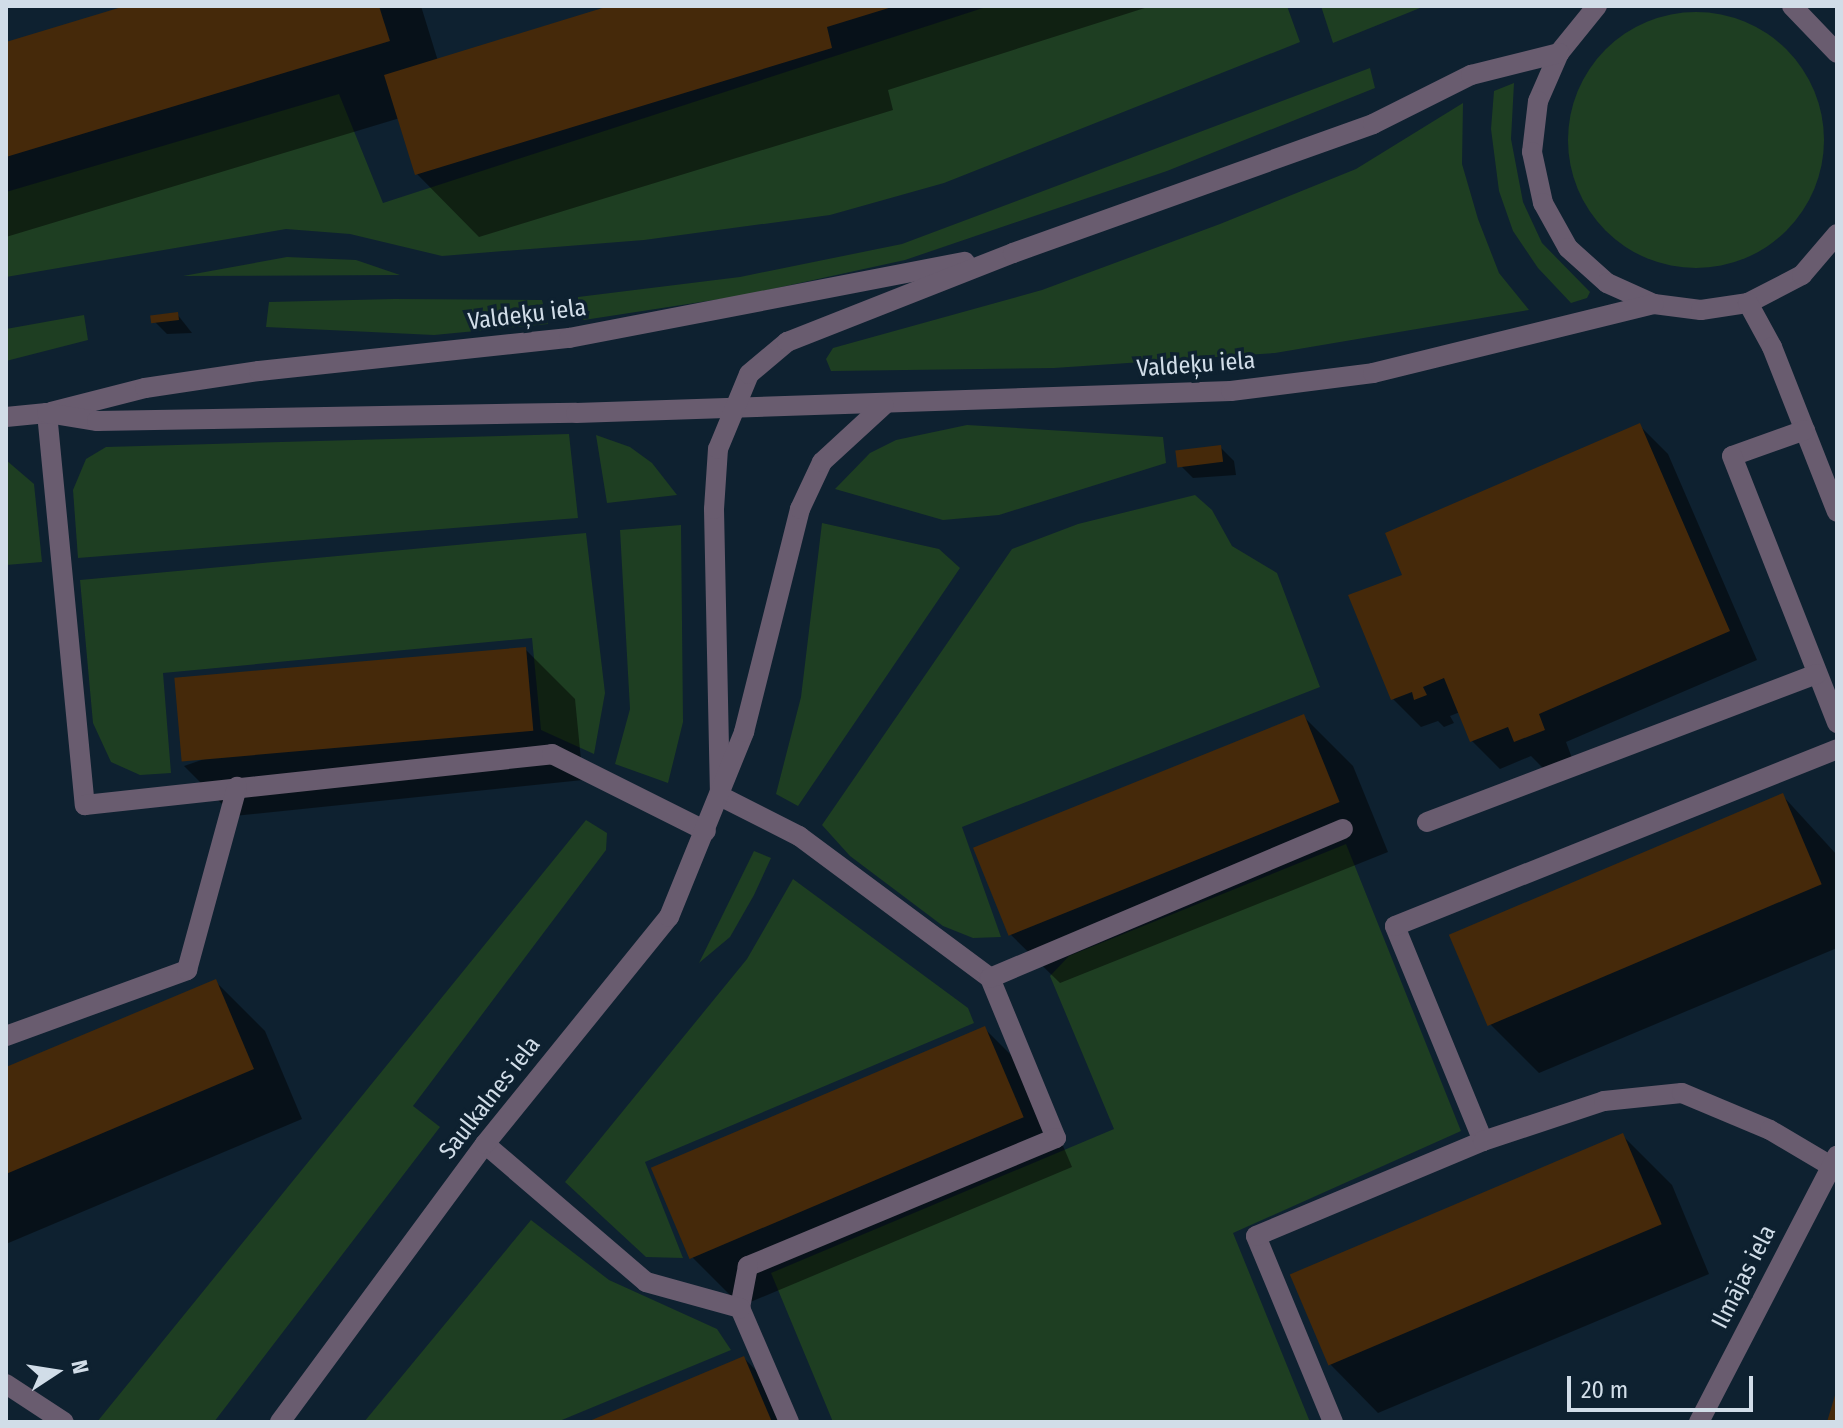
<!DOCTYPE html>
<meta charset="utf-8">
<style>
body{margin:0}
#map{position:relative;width:1843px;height:1428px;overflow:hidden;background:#0e2130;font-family:"Fira Sans Condensed",sans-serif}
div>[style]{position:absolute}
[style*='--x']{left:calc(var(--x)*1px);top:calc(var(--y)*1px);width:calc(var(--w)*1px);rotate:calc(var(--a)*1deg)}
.green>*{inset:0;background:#1e3e22}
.round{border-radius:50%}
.shadow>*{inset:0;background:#0007}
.building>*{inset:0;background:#45290a;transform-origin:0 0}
.minor>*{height:20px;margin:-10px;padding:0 10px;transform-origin:10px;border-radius:10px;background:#695c6f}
span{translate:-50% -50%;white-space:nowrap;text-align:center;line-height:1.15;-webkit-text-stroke:7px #0e2130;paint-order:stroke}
.street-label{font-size:24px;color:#d1dde8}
.frame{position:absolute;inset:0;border:8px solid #d1dde8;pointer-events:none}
.north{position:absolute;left:16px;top:1332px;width:80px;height:80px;-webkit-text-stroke:6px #0e2130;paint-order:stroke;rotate:78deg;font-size:22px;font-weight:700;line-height:32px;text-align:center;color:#d1dde8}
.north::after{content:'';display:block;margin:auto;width:28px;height:36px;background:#d1dde8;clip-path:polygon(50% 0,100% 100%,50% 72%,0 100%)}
.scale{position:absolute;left:1567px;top:1376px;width:186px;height:36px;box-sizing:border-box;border:4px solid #d1dde8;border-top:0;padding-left:10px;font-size:24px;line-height:28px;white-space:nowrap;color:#d1dde8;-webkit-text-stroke:6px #0e2130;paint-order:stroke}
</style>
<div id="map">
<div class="green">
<i style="clip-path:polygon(989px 6px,1287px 6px,1300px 42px,944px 183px,830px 215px,644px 240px,442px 256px,350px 234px,286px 229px,6px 277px,6px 192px,339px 94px,383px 203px)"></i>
<i style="clip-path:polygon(1321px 6px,1425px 6px,1333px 43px)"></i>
<i class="round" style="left:1568px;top:12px;width:256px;height:256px"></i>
<i style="clip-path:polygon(1370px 68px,1375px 88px,1167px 171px,905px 260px,740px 296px,584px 320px,578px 314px,578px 297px,740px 277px,902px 244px)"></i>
<i style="clip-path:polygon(1514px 83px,1511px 139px,1523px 202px,1542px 243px,1590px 292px,1587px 298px,1571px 303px,1538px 268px,1513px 231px,1499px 191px,1491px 129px,1494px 91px)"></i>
<i style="clip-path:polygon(1463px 103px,1462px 164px,1478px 219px,1499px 273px,1529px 310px,1275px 353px,1054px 368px,831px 371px,826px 359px,833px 348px,1042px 290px,1220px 224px,1356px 169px)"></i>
<i style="clip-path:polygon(287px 257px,356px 260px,400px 275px,183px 276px)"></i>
<i style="clip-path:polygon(394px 299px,542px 300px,548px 324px,434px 335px,266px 327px,269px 302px)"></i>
<i style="clip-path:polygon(84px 315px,88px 340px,6px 361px,6px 329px)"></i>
<i style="clip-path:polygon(967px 425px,1163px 437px,1166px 463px,999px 515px,943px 520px,835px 489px,870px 453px,896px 440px)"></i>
<i style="clip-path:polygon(569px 434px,578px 518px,78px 558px,73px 490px,86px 459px,106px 447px)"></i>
<i style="clip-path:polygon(596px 435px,630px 447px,652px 463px,677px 495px,607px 503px)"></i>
<i style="clip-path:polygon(6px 460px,34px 484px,42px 562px,6px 565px)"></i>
<i style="clip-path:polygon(1195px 495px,1212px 510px,1232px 546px,1277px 573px,1320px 687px,962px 827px,1001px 937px,973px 938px,943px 926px,850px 856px,822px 825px,1012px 549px,1078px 524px)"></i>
<i style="clip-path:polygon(822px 523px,939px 549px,960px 568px,798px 806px,776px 794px,801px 697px)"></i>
<i style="clip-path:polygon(681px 525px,683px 722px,668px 783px,615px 764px,630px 709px,620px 530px)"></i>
<i style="clip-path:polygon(586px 533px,605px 693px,594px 754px,541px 730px,532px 638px,163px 673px,171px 773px,140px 775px,111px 762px,93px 723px,80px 580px)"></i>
<i style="clip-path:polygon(586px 820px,607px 833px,606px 850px,413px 1106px,440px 1127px,214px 1422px,97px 1422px)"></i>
<i style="clip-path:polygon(1346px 844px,1461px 1131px,1233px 1233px,1310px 1422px,833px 1422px,771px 1273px,1114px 1129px,1050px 976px,1069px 956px)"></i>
<i style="clip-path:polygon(754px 851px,771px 858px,754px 895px,730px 937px,699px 963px)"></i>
<i style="clip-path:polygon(793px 879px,968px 1008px,974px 1023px,645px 1162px,683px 1258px,646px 1257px,565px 1182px,747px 959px)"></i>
<i style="clip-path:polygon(531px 1220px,609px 1280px,717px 1329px,731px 1350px,557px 1422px,364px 1422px)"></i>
</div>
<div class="shadow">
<i style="clip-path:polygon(132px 6px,421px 6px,438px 61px,615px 6px,1151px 6px,888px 90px,893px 110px,479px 237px,417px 174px,400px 118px,6px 237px,6px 44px)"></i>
<i style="clip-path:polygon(177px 314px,192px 333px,167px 334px,153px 320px)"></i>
<i style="clip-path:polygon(1640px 426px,1668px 454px,1757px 660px,1566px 742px,1572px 758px,1544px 769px,1531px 756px,1500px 769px,1472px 741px,1460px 712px,1450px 716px,1454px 723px,1444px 727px,1438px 721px,1421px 727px,1393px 699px,1404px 576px)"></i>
<i style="clip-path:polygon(1220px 447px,1234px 461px,1236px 475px,1193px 478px,1179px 464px)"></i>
<i style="clip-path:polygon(525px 649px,575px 699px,583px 780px,234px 816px,184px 766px)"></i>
<i style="clip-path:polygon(1303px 716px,1353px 766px,1388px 852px,1060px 983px,1010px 934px)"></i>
<i style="clip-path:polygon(1783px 796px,1837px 855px,1837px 948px,1539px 1073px,1489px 1023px)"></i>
<i style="clip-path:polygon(215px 981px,265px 1031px,302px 1119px,6px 1244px,6px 1069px)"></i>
<i style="clip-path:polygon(984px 1028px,1034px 1078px,1072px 1167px,741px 1306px,691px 1256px)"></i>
<i style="clip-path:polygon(1622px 1135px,1672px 1185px,1709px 1274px,1378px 1413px,1329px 1363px)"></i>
<i style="clip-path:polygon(744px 1358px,793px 1408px,799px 1422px,592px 1422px)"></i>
</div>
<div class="building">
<i style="clip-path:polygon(125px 6px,379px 6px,390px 41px,6px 157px,6px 42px)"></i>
<i style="clip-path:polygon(609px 6px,892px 6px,892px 7px,827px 27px,832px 48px,415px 175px,384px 75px)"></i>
<i style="left:178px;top:312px;width:8px;height:28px;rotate:83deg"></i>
<i style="clip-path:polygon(1640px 423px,1730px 631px,1539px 714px,1545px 730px,1514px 742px,1508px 727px,1470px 742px,1444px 678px,1423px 687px,1427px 695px,1414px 700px,1412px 692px,1391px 700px,1348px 595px,1402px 575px,1385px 533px)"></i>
<i style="left:1221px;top:445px;width:17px;height:46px;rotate:83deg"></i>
<i style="left:526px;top:647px;width:84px;height:353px;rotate:85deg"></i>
<i style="left:1304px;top:714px;width:95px;height:357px;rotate:68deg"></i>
<i style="left:1783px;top:793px;width:99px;height:363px;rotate:67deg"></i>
<i style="clip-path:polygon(216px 979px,254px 1069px,6px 1174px,6px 1067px)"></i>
<i style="left:985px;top:1026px;width:99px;height:363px;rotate:67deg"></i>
<i style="left:1623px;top:1133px;width:99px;height:362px;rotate:67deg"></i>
<i style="clip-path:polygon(744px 1356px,772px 1422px,587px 1422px)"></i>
<i style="clip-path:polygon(1836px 1392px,1837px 1422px,1827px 1422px)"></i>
</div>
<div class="minor">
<i style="--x:1597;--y:6;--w:60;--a:129"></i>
<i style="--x:1559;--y:53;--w:52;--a:113.6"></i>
<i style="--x:1538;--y:101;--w:51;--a:96.7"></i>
<i style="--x:1532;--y:152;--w:52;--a:77.8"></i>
<i style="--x:1543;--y:203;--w:51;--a:60.9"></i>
<i style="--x:1568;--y:248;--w:52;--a:41.9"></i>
<i style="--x:1607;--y:283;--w:51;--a:24.1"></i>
<i style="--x:1654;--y:304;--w:47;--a:7.3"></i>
<i style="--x:1701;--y:310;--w:48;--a:-8.5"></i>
<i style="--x:1748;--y:303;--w:61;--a:-27.4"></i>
<i style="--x:1802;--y:275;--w:54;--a:-49.5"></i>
<i style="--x:1792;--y:6;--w:65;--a:46.2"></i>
<i style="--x:1748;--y:303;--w:50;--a:61.4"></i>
<i style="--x:1772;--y:347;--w:177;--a:68.5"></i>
<i style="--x:51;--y:412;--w:97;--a:-14.3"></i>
<i style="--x:145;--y:388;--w:115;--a:-8.5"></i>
<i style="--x:259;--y:371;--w:312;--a:-6.1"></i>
<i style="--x:569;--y:338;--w:403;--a:-10.9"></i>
<i style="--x:47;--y:413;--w:394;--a:84.5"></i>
<i style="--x:85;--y:805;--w:470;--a:-6.2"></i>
<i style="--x:552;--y:754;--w:172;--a:26.6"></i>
<i style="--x:6;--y:417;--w:41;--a:-5.6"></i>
<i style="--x:47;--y:413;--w:51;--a:9.1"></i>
<i style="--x:97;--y:421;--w:479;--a:-1"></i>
<i style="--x:576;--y:413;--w:655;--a:-1.92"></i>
<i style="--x:1231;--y:391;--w:143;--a:-7.2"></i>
<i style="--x:1373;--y:373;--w:289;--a:-13.8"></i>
<i style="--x:1805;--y:430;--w:77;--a:160.4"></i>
<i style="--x:1732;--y:456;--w:287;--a:68.5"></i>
<i style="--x:720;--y:796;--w:287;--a:-91.2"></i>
<i style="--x:714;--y:509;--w:60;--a:-86.2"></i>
<i style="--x:718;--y:449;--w:81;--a:-67.5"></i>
<i style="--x:749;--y:374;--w:50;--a:-40.1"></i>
<i style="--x:787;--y:342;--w:243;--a:-21.5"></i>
<i style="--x:1013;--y:253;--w:382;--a:-19.7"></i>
<i style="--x:1373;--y:124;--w:110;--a:-26.6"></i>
<i style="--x:1471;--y:75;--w:91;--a:-14"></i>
<i style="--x:720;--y:796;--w:89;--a:26.9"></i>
<i style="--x:799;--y:836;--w:238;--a:36.6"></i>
<i style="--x:990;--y:978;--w:173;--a:67.6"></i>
<i style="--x:1056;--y:1138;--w:334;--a:157.4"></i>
<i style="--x:748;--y:1266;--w:43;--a:100.8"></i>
<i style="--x:740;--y:1308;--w:124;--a:66.7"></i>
<i style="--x:1427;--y:822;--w:417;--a:-20.8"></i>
<i style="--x:990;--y:978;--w:383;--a:-22.9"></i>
<i style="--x:6;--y:1036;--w:193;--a:-20"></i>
<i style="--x:187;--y:970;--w:190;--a:-74.7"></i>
<i style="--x:1483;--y:1141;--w:232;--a:-112.3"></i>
<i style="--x:1395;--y:926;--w:476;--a:-21.8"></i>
<i style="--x:485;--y:1144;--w:212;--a:40.6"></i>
<i style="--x:646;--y:1282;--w:98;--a:15.5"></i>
<i style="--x:6;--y:1384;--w:69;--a:33.2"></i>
<i style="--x:280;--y:1422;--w:345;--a:-53.6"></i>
<i style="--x:485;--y:1144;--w:292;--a:-51"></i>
<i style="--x:669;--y:917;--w:200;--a:-67.9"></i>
<i style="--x:744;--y:732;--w:230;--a:-75.9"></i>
<i style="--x:800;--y:509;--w:52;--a:-64.9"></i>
<i style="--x:822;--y:462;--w:84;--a:-42.6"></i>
<i style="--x:1333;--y:1422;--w:201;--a:-112.5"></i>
<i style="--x:1256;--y:1236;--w:246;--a:-22.7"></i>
<i style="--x:1483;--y:1141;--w:127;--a:-18.3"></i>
<i style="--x:1604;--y:1101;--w:78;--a:-5.9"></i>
<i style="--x:1682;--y:1093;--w:95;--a:22.8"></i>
<i style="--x:1770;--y:1130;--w:71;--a:30.5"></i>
<i style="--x:1699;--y:1422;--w:300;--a:-62.6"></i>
</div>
<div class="street-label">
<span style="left:527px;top:315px;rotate:-7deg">Valdeķu iela</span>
<span style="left:1196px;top:365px;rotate:-4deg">Valdeķu iela</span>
<span style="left:490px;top:1098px;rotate:-52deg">Saulkalnes iela</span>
<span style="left:1744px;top:1277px;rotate:-63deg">Ilmājas iela</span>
</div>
<div class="frame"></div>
<div class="north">N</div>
<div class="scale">20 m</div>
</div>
